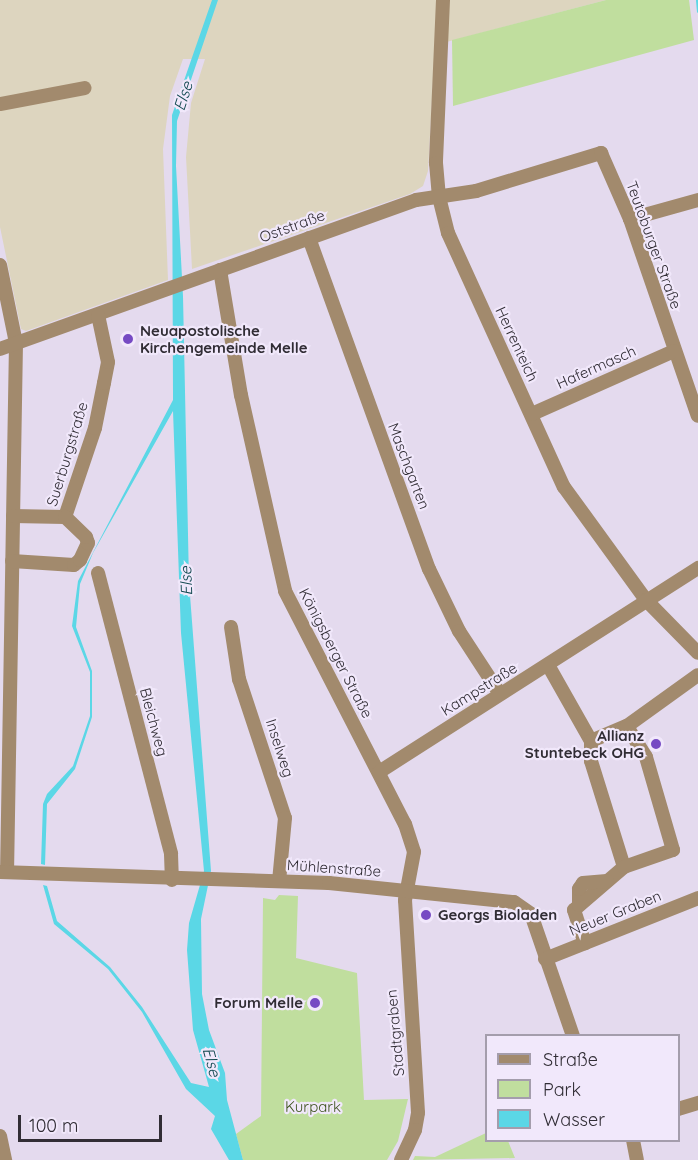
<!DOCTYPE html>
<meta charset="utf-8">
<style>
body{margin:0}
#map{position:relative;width:698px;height:1160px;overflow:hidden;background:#e4daee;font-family:Quicksand,sans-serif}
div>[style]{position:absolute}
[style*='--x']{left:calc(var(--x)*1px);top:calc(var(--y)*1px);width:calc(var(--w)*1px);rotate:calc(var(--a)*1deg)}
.industrial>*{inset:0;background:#ddd5bf}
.green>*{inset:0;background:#c0de9e}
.water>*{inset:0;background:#5bd7e6}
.stream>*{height:3px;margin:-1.5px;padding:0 1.5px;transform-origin:1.5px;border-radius:1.5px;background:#5bd7e6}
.minor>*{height:14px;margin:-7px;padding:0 7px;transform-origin:7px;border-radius:7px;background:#a28a6d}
.dots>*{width:16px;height:16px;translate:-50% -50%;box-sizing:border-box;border:3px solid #f1e8fb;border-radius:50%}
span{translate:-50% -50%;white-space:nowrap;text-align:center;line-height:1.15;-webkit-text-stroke:4.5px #f1e8fb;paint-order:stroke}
.street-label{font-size:15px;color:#312d35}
.poi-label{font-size:15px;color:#312d35;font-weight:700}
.left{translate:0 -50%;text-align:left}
.right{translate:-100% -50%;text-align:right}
.park-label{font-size:15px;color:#3c521c}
.water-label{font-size:16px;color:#0f474e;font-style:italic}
.legend{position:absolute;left:485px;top:1034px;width:195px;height:108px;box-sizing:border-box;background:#f1e8fb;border:2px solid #a49dac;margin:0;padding:8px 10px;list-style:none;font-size:18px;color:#312d35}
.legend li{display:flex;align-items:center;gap:12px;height:30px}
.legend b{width:30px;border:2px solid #a49dac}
.scale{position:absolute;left:18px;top:1115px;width:144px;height:27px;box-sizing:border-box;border:3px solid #312d35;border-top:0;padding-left:8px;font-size:18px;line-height:21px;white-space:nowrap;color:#312d35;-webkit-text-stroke:4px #f1e8fb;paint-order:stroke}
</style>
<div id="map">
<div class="industrial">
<i style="clip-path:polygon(0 0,606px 0,435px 45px,428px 171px,423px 186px,410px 194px,192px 269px,186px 157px,191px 103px,205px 59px,183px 59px,170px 96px,163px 149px,168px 280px,26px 331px,21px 329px,0 227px)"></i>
</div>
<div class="green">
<i style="clip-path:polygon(606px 0,689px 0,694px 40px,453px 106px,452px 40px)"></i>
<i style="clip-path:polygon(279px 895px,298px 896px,296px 958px,357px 973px,364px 1100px,408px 1099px,398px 1141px,387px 1160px,243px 1160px,236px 1134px,261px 1116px,263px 898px,275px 900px)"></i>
<i style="clip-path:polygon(486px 1133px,486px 1140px,508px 1141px,515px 1158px,413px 1160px,415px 1156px,435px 1157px)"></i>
</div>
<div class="water">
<i style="clip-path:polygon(212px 0,218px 0,177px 121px,176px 166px,183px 296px,189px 582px,211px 871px,201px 919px,202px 994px,209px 1030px,225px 1073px,227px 1100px,243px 1160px,229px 1160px,211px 1129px,215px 1116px,186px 1089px,142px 1012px,108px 969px,54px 924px,43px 885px,47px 886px,57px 921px,110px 967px,142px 1007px,191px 1083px,209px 1087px,193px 1030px,187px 950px,189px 923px,204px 871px,181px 633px,173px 411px,93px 553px,80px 584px,76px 627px,92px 671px,92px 717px,75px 769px,47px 804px,45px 865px,41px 864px,43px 804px,47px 794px,73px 766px,90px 716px,90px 672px,72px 626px,78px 581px,173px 400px,172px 115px)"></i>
</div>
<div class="stream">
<i style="--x:697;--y:0;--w:11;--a:85"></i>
</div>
<div class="minor">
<i style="--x:443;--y:0;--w:163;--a:92.5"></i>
<i style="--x:436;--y:163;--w:34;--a:85"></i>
<i style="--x:439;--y:197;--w:37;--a:76"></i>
<i style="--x:448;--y:233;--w:279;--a:65.5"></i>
<i style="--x:564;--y:487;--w:140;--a:54"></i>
<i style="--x:646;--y:600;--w:74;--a:45.5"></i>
<i style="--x:0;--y:104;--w:86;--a:-10.7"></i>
<i style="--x:630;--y:219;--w:71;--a:-15.6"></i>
<i style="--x:309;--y:238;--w:352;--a:70.1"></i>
<i style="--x:429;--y:569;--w:69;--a:64.2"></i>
<i style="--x:459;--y:631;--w:75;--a:56.9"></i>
<i style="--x:0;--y:265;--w:80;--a:78.4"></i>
<i style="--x:16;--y:343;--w:529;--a:90.97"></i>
<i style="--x:220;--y:270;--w:127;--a:80.5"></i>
<i style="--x:241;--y:395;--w:201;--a:77.3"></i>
<i style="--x:285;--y:591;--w:262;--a:62.8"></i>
<i style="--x:405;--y:824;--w:29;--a:72"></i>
<i style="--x:414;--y:852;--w:49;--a:100.6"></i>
<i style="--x:405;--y:900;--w:213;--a:86.5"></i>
<i style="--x:418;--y:1113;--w:17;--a:100"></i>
<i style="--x:415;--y:1130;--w:33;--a:115"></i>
<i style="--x:0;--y:349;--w:442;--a:-19.7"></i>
<i style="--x:416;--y:200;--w:61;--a:-8.5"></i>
<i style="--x:476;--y:191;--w:131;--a:-16.9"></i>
<i style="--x:601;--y:153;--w:72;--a:66.3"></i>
<i style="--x:630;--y:219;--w:208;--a:71"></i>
<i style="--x:532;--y:414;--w:155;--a:-23.9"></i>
<i style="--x:13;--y:516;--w:52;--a:1.1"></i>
<i style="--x:65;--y:517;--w:94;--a:-71.4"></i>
<i style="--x:95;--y:428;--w:46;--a:-78.7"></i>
<i style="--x:104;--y:383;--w:21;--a:-79"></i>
<i style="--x:108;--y:362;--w:48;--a:-102"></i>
<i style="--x:12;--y:561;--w:62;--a:3.7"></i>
<i style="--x:74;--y:565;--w:8;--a:-40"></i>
<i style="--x:80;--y:560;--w:19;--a:-65"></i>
<i style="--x:88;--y:543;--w:6;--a:-108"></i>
<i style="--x:86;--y:537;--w:29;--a:-136"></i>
<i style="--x:98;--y:573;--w:290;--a:75.4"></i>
<i style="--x:171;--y:854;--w:26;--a:88"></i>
<i style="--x:231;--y:627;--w:53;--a:81.3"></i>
<i style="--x:239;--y:679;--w:146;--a:71.7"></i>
<i style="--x:285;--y:818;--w:63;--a:95.4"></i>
<i style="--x:548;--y:665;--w:87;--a:60.5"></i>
<i style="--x:591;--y:741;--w:20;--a:90"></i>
<i style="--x:591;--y:761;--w:111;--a:72.7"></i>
<i style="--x:624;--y:867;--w:66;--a:139.3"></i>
<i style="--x:574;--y:910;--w:35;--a:72"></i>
<i style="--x:591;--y:741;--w:39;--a:-23"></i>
<i style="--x:627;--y:726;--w:87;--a:-35.7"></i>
<i style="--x:379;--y:772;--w:379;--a:-32.6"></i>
<i style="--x:624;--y:867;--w:52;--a:-19.1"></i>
<i style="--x:673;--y:850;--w:97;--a:-106.2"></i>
<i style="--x:646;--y:757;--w:36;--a:-122"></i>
<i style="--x:0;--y:872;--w:329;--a:1.9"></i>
<i style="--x:329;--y:883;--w:186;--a:5.9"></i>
<i style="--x:514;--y:902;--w:21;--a:35"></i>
<i style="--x:531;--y:914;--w:129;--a:71"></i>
<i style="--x:579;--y:905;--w:16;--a:-90"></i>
<i style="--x:579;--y:889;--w:7;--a:-56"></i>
<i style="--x:583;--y:883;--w:24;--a:-5"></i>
<i style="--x:545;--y:959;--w:165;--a:-21.7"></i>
<i style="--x:678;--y:1109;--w:21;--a:-17"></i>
<i style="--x:0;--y:1136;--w:25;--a:78"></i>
<i style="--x:633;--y:1140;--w:20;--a:79"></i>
</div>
<div class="dots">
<i style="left:128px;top:339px;background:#764ac3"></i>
<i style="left:656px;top:744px;background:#764ac3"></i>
<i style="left:426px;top:915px;background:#764ac3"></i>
<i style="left:315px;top:1003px;background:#764ac3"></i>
</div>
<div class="street-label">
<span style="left:292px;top:226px;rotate:-20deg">Oststraße</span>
<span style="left:654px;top:245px;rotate:70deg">Teutoburger Straße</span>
<span style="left:517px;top:344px;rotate:65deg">Herrenteich</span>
<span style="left:596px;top:367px;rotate:-24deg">Hafermasch</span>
<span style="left:67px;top:454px;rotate:-73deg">Suerburgstraße</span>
<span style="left:409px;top:466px;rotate:69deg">Maschgarten</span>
<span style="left:336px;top:653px;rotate:63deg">Königsberger Straße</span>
<span style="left:479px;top:689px;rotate:-32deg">Kampstraße</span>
<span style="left:154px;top:722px;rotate:75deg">Bleichweg</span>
<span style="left:280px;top:748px;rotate:72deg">Inselweg</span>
<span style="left:334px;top:868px;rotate:4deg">Mühlenstraße</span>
<span style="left:615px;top:913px;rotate:-22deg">Neuer Graben</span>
<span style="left:395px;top:1033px;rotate:-95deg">Stadtgraben</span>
</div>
<div class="poi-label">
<span class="left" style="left:140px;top:339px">Neuapostolische<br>Kirchengemeinde Melle</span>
<span class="right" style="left:644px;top:744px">Allianz<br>Stuntebeck OHG</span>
<span class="left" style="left:438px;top:915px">Georgs Bioladen</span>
<span class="right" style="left:303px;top:1003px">Forum Melle</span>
</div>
<div class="park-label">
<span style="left:313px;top:1107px">Kurpark</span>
</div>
<div class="water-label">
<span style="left:183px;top:96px;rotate:-72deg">Else</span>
<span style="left:186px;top:581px;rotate:-92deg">Else</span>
<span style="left:212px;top:1062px;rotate:75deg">Else</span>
</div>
<ul class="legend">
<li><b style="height:8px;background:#a28a6d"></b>Straße</li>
<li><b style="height:16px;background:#c0de9e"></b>Park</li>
<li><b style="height:16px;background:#5bd7e6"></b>Wasser</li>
</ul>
<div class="scale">100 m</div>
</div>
